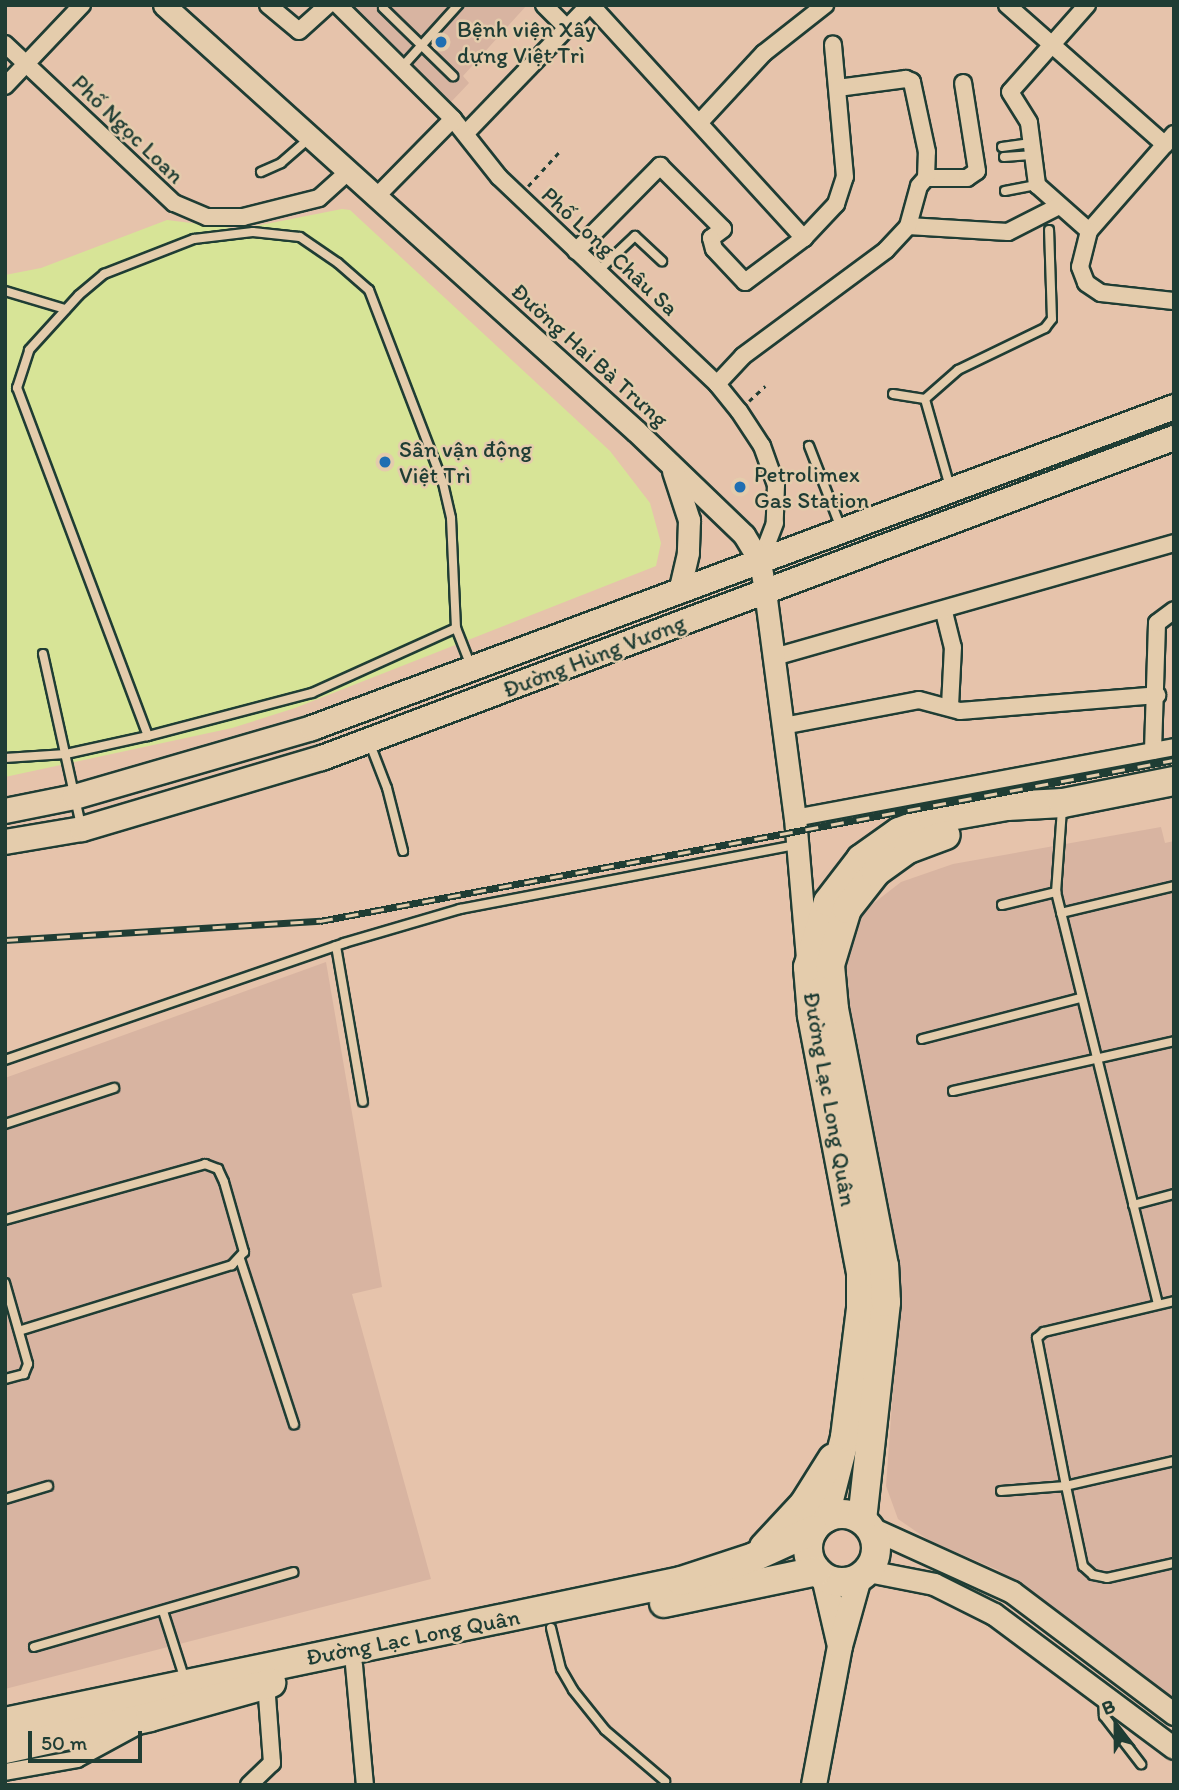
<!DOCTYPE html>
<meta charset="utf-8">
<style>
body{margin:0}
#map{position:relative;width:1179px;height:1790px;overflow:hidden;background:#e6c3ab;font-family:Itim,sans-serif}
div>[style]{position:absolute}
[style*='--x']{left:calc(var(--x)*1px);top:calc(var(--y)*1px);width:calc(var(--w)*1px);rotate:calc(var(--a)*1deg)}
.built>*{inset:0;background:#d8b4a1}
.green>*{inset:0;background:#d7e497}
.path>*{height:2.5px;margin-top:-1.25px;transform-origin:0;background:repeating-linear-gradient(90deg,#1f3d34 0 5px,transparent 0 10px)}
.roads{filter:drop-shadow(2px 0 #1f3d34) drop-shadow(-2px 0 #1f3d34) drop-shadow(0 2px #1f3d34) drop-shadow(0 -2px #1f3d34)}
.lane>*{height:8px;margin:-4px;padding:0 4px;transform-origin:4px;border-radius:4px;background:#e4ccac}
.street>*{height:16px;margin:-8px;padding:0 8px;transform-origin:8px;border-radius:8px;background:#e4ccac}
.secondary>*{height:21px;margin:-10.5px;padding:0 10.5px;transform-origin:10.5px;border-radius:10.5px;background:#e4ccac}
.primary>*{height:24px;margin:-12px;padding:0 12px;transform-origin:12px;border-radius:12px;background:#e4ccac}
.highway>*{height:28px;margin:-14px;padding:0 14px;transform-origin:14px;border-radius:14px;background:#e4ccac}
.highway>.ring{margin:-14px;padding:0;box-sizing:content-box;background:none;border:28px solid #e4ccac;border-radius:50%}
.rail>*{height:7px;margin-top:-3.5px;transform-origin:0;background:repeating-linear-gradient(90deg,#e4ccac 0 13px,#1f3d34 0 26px);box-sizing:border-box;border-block:2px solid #1f3d34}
.dots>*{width:19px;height:19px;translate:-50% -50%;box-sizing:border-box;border:4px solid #e4ccac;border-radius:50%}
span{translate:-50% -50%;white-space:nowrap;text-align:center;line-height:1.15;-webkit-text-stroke:5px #e4ccac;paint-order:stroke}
.poi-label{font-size:23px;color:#1f3d34}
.left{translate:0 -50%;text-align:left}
.street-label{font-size:23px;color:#1f3d34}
.frame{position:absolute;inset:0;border:7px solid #1f3d34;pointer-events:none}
.north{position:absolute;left:1081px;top:1692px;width:70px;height:70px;-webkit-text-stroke:5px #e4ccac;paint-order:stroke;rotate:339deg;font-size:19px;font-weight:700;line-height:28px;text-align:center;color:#1f3d34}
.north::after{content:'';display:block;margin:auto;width:24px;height:32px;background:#1f3d34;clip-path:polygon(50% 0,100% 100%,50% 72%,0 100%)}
.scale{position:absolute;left:28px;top:1731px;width:114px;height:32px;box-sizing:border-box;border:4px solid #1f3d34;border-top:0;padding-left:9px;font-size:21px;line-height:24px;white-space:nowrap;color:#1f3d34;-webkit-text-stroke:5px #e4ccac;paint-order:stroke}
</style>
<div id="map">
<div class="built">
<i style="clip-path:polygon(527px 5px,463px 76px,469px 83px,451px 102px,352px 7px)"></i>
<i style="clip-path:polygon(1161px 827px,1165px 843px,1174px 841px,1174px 1703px,1078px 1625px,998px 1570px,930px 1541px,898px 1519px,886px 1486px,899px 1307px,853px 1066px,842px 960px,861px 913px,901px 882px,953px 864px)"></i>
<i style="clip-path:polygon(326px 962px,382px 1287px,352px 1294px,431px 1579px,5px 1689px,5px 1078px)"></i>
</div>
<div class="green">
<i style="clip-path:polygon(342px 209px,350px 210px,610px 451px,650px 503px,661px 543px,656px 566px,295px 708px,232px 728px,5px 777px,5px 275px,41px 268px,167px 220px,240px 229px)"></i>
</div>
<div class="path">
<i style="--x:528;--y:186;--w:49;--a:-47.5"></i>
<i style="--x:749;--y:401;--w:22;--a:-43"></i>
</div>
<div class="roads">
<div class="lane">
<i style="--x:383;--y:8;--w:98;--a:44.2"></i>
<i style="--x:402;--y:67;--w:84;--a:-47.9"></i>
<i style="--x:1002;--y:147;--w:29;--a:-8"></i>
<i style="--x:1004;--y:157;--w:27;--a:-4"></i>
<i style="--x:261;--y:172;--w:22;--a:-24"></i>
<i style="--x:281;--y:163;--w:38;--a:-41"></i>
<i style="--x:1005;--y:191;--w:33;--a:-11"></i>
<i style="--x:598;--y:271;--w:51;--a:-43.4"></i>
<i style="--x:635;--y:236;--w:37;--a:43"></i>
<i style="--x:5;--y:291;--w:63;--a:16.7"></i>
<i style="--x:893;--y:394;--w:32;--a:9"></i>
<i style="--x:809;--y:446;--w:88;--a:68.7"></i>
<i style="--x:950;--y:487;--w:91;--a:-105.9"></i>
<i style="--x:925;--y:399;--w:44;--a:-41.3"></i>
<i style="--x:958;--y:370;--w:97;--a:-25.8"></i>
<i style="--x:1045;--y:328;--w:11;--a:-52"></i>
<i style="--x:1052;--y:319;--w:89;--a:-91.9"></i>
<i style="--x:456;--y:628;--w:158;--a:155.7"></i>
<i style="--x:312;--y:693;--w:170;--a:165.3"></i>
<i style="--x:148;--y:736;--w:372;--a:-110.6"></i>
<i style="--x:17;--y:388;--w:40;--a:-72"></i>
<i style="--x:29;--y:350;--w:74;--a:-47.7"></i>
<i style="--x:79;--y:295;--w:33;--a:-40"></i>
<i style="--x:104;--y:274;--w:97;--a:-21.3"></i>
<i style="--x:194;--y:239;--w:59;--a:-6.8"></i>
<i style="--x:253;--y:232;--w:47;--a:6.1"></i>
<i style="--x:300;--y:237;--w:46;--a:34.4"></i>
<i style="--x:338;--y:263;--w:41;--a:41.1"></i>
<i style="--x:369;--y:290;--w:207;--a:69"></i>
<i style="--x:443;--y:483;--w:36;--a:77"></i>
<i style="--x:451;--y:518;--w:110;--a:87.4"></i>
<i style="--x:456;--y:628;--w:41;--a:68.5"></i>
<i style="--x:43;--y:654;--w:176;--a:77.5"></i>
<i style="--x:370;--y:744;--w:47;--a:68.9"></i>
<i style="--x:387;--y:788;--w:65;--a:75.7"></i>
<i style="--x:5;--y:758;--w:61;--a:-3.8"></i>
<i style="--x:66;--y:754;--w:84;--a:-12.4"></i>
<i style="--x:1062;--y:809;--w:83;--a:94.1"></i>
<i style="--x:1056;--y:892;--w:424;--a:76.1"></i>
<i style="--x:1002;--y:905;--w:56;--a:-13.5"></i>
<i style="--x:1061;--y:913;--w:116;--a:-13.4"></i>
<i style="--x:336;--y:946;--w:158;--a:80.2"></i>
<i style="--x:922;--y:1039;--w:164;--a:-14.5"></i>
<i style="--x:5;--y:1060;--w:359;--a:-19"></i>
<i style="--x:344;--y:943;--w:121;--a:-16.3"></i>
<i style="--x:460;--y:909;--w:341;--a:-10.8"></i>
<i style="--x:953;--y:1091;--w:227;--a:-12.7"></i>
<i style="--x:5;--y:1124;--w:115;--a:-18.3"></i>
<i style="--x:1133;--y:1205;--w:42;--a:-15"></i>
<i style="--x:5;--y:1220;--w:208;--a:-15.6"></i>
<i style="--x:205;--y:1164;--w:14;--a:21"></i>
<i style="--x:218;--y:1169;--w:14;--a:65"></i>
<i style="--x:224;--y:1182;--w:73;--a:74.1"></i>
<i style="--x:244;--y:1252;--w:18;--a:133"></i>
<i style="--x:232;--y:1265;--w:223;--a:162.8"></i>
<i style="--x:240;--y:1259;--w:174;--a:71.9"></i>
<i style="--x:5;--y:1283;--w:84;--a:74.1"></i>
<i style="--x:28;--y:1364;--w:11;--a:112"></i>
<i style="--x:24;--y:1374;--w:20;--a:165"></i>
<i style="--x:1174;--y:1461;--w:111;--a:167"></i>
<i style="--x:1066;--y:1486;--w:82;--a:78"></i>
<i style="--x:1083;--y:1566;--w:13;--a:42"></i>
<i style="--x:1093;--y:1575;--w:14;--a:12"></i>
<i style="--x:1107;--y:1578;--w:69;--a:-12.6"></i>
<i style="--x:1001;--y:1491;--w:65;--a:-4.4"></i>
<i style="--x:1066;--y:1486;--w:151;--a:-101.1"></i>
<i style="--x:1037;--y:1338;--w:9;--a:-41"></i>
<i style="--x:1044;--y:1332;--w:134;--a:-13.4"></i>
<i style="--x:5;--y:1499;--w:45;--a:-16.8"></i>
<i style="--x:163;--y:1611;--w:72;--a:72.3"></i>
<i style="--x:551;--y:1628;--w:42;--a:76.3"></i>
<i style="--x:561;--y:1669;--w:24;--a:60"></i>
<i style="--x:573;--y:1690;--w:51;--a:51.3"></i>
<i style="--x:605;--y:1730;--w:79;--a:40.4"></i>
<i style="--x:34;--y:1647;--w:270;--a:-16.1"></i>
<i style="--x:1103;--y:1699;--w:17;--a:87"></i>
<i style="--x:1104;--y:1716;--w:61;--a:52.4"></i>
</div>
<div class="street">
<i style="--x:268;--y:5;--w:40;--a:40"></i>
<i style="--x:299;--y:31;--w:39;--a:-42"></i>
<i style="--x:338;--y:5;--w:162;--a:44.7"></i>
<i style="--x:453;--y:119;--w:74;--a:51.6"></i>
<i style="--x:499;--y:177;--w:301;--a:43.5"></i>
<i style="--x:717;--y:384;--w:35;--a:51"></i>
<i style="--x:739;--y:411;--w:42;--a:56.7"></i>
<i style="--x:762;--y:446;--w:41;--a:70.3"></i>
<i style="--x:776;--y:485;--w:38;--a:92"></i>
<i style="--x:775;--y:523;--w:42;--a:111"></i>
<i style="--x:544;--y:5;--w:33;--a:45"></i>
<i style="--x:591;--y:5;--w:316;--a:47.6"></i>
<i style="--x:1007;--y:5;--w:211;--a:41.5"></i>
<i style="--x:1087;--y:5;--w:116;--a:131.5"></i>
<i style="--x:1010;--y:92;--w:36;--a:58"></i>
<i style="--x:1029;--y:123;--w:63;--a:82.6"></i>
<i style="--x:1037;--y:185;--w:69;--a:41.5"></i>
<i style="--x:5;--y:44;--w:232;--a:43.3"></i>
<i style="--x:174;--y:203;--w:36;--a:23"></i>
<i style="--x:207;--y:217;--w:36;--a:0"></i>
<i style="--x:243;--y:217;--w:78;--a:-14"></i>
<i style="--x:319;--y:198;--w:39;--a:-42"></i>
<i style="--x:5;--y:86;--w:112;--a:-46.5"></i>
<i style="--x:700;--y:122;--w:94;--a:-47.2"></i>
<i style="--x:764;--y:53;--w:78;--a:-38.2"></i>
<i style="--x:466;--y:133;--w:178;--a:-46.1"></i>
<i style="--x:1174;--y:134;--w:129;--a:131.2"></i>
<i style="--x:1089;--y:231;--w:37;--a:104"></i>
<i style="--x:1080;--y:267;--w:17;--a:69"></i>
<i style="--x:1086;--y:283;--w:18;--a:34"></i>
<i style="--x:1101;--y:293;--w:73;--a:6.3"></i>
<i style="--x:926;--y:178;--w:41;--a:0"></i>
<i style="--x:967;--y:178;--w:12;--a:-35"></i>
<i style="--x:977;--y:171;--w:89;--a:-99"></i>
<i style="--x:375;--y:198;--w:111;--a:-45.4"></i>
<i style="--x:908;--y:226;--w:100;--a:3.4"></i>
<i style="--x:1008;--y:232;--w:57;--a:-27"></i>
<i style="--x:576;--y:251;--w:120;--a:-45.3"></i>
<i style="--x:660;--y:166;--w:89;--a:45"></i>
<i style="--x:723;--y:229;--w:15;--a:143"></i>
<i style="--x:711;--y:238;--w:11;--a:75"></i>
<i style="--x:714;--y:249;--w:45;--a:46.8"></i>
<i style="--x:745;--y:282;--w:74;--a:-36.7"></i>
<i style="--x:804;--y:238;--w:47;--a:-46.7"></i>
<i style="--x:836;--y:204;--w:28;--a:-72"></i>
<i style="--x:845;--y:177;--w:133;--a:-95.2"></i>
<i style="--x:717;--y:384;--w:38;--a:-47"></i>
<i style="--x:743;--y:356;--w:178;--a:-36.5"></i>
<i style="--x:886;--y:250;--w:33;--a:-47"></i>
<i style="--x:908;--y:226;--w:41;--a:-74.6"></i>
<i style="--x:919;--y:186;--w:11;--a:-49"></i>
<i style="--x:926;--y:178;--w:26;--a:-88"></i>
<i style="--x:927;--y:152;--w:72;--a:-102.1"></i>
<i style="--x:912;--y:82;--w:7;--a:-153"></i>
<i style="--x:906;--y:79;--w:69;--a:172.5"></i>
<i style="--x:944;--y:612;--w:36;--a:76"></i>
<i style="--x:953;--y:647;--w:60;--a:92.9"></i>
<i style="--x:774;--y:657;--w:416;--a:-15.9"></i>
<i style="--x:783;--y:726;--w:138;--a:-10.8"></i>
<i style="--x:919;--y:700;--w:42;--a:15"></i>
<i style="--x:960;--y:711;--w:198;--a:-4.6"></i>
<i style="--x:1153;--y:751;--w:128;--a:-88.2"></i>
<i style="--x:1157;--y:623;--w:21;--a:-37"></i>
<i style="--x:795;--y:818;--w:386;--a:-10.6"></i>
<i style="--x:354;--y:1665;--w:121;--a:84.8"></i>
<i style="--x:5;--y:1772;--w:73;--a:-10.2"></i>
<i style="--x:77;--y:1759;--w:67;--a:-28.5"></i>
<i style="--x:249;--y:1785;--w:32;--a:-44"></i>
<i style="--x:272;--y:1763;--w:79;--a:-94.3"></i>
</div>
<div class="secondary">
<i style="--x:164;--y:5;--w:636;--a:42.07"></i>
<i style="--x:636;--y:431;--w:150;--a:43.9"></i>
<i style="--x:744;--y:535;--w:31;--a:59"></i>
<i style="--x:760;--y:562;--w:29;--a:80"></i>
<i style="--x:765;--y:591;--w:229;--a:82.5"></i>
<i style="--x:795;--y:818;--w:141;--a:85.1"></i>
<i style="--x:673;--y:471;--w:52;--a:71.9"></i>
<i style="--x:689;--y:520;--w:33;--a:92"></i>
<i style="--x:688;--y:553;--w:40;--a:103"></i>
<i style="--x:869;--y:1527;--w:157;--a:24.4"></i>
<i style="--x:1012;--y:1592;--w:203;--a:37"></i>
<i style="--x:868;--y:1571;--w:67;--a:11.1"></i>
<i style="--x:934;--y:1584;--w:67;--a:26.6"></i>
<i style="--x:994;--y:1614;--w:224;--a:36.7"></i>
</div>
<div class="primary">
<i style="--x:5;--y:811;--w:71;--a:-11.3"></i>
<i style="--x:75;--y:797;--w:247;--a:-16.2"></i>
<i style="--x:312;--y:728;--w:920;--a:-20.42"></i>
<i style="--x:5;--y:842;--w:78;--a:-9.6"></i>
<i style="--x:82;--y:829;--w:250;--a:-16.5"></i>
<i style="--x:322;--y:758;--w:910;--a:-20.59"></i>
<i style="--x:824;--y:1577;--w:67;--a:77"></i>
<i style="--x:814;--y:1785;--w:141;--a:-79.4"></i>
<i style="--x:840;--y:1646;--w:71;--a:-74.4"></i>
</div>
<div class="highway">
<i class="ring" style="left:808px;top:1514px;width:40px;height:40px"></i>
<i style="--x:824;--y:1519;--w:85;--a:-75.6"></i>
<i style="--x:845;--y:1437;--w:130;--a:-82.9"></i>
<i style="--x:861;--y:1308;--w:35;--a:-90"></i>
<i style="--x:861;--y:1273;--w:263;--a:-100.8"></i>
<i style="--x:812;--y:1015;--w:48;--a:-94.8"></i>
<i style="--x:808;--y:967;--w:68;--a:-72.9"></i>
<i style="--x:828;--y:902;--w:54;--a:-52.5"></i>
<i style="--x:861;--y:859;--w:47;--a:-35.4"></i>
<i style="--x:899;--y:832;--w:36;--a:-21"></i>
<i style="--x:933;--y:819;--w:75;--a:-10"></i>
<i style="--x:1007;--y:806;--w:56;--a:-3.1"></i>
<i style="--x:1063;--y:803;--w:113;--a:-11.2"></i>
<i style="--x:862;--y:1520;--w:219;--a:-83.7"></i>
<i style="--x:886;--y:1302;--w:36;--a:-93"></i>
<i style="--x:884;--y:1266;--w:262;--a:-101"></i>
<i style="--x:834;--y:1009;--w:44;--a:-95.2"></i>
<i style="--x:830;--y:965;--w:59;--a:-73.1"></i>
<i style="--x:847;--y:909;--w:47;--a:-51.9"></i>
<i style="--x:876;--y:872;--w:39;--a:-36"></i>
<i style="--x:908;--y:849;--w:40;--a:-20.2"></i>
<i style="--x:764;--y:1547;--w:59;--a:-47.1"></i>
<i style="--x:804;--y:1504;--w:54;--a:-57.8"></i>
<i style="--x:664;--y:1603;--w:156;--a:-11.8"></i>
<i style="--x:5;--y:1722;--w:691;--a:-11.78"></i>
<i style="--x:681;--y:1581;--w:77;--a:-18.2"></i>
<i style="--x:754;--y:1557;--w:65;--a:-24.6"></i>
<i style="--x:5;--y:1749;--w:148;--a:-12.4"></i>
<i style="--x:150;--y:1717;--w:126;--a:-15.7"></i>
</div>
</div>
<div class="rail">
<i style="--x:5;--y:940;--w:316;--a:-3.5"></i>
<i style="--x:320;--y:921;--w:869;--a:-10.68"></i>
</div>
<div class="dots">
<i style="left:441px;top:42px;background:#1f6fb2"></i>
<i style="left:385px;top:462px;background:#1f6fb2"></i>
<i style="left:740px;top:487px;background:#1f6fb2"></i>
</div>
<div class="poi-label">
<span class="left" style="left:457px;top:42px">Bệnh viện Xây<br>dựng Việt Trì</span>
<span class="left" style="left:399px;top:462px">Sân vận động<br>Việt Trì</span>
<span class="left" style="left:754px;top:487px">Petrolimex<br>Gas Station</span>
</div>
<div class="street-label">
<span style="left:128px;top:129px;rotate:44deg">Phố Ngọc Loan</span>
<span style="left:610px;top:251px;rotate:43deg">Phố Long Châu Sa</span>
<span style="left:590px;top:355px;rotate:42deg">Đường Hai Bà Trưng</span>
<span style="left:594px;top:656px;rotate:-21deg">Đường Hùng Vương</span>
<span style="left:830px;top:1099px;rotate:80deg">Đường Lạc Long Quân</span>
<span style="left:413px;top:1637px;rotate:-11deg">Đường Lạc Long Quân</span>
</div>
<div class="frame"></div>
<div class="north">B</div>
<div class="scale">50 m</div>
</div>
